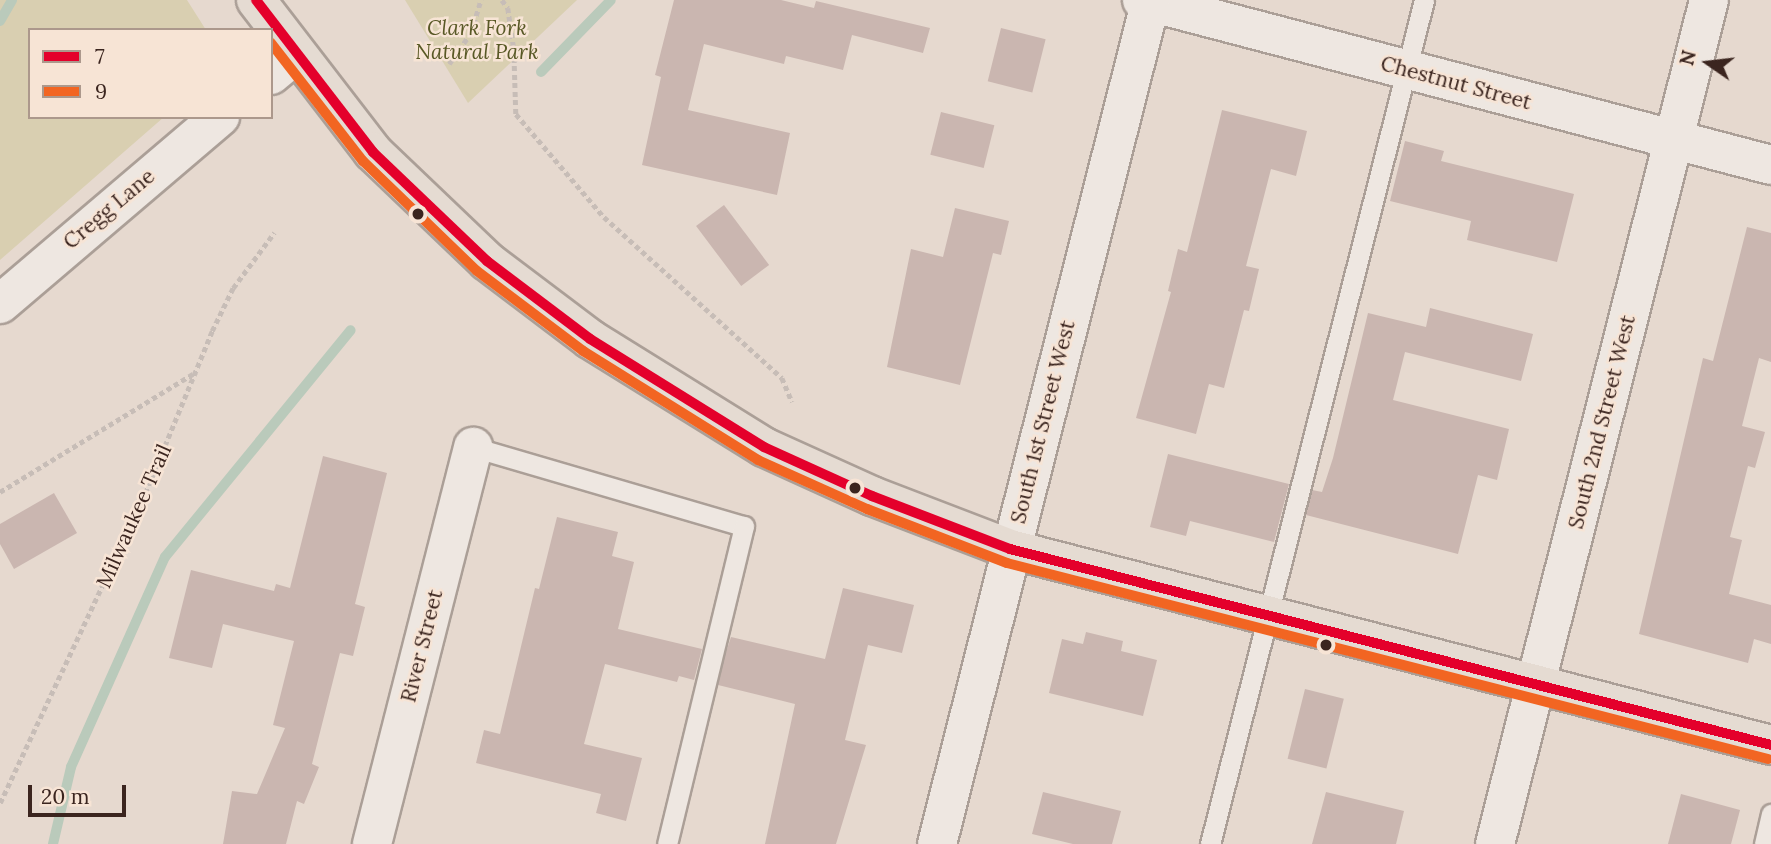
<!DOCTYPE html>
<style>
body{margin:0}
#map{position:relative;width:1771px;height:844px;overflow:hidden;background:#e6d9cf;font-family:Lora,serif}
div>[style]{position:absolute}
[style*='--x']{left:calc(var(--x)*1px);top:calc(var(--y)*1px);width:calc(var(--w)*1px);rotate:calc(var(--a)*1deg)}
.green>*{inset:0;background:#d9cfb1}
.stream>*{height:10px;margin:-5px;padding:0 5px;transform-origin:5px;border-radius:5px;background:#bacabb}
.building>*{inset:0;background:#cab6b0;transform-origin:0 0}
.path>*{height:4.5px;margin-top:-2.25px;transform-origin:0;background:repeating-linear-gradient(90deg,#c7bdb7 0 5px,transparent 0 8.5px)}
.roads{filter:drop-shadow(2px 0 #ab9f97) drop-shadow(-2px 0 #ab9f97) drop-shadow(0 2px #ab9f97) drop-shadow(0 -2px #ab9f97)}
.service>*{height:19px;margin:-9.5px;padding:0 9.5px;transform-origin:9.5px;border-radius:9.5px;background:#eee7e1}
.minor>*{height:38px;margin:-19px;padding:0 19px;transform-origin:19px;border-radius:19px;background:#eee7e1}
.tertiary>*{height:38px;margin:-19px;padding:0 19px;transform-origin:19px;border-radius:19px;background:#eee7e1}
.primary>*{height:38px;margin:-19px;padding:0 19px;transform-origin:19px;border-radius:19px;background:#e5dbd2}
.bus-1>*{height:10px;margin:-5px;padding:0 5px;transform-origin:5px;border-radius:5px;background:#e4002b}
.bus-2>*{height:10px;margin:-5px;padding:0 5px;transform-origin:5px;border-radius:5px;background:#f26522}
.dots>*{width:19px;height:19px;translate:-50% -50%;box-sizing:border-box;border:4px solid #f7e4d5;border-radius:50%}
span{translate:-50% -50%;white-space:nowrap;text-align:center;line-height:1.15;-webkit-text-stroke:5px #f7e4d5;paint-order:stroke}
.park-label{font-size:21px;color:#585825;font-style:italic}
.street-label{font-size:21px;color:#3b251f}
.legend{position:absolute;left:28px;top:28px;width:245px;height:91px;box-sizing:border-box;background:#f7e4d5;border:2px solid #ac988c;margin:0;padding:9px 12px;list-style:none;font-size:21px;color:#3b251f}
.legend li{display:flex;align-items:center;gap:14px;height:35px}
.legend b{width:35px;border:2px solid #ac988c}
.north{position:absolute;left:1673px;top:28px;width:70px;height:70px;-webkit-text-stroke:5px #f7e4d5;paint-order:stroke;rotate:284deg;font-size:19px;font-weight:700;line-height:28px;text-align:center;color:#3b251f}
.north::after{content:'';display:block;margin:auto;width:24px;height:32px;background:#3b251f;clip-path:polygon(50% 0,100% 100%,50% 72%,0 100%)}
.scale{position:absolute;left:28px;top:785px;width:98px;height:32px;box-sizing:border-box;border:4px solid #3b251f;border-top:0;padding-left:9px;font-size:21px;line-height:24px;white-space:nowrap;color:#3b251f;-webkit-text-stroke:5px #f7e4d5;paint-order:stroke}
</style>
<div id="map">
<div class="green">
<i style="clip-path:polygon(0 0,187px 0,206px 30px,30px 30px,30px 117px,164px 117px,0 260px)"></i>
<i style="clip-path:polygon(405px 0,577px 0,468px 103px)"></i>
</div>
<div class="stream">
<i style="--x:0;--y:21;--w:24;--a:-60"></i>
<i style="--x:541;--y:72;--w:100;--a:-45.8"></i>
<i style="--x:53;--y:844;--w:79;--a:-76.8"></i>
<i style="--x:71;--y:767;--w:230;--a:-65.9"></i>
<i style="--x:165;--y:557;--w:293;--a:-50.7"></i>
</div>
<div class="building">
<i style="clip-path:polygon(674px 0,781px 0,814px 8px,816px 1px,930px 28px,923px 53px,852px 35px,843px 70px,786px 56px,784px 64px,704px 44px,688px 110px,790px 133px,777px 195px,642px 165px,661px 77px,655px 75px)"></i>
<i style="left:1001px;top:28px;width:46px;height:55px;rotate:14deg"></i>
<i style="clip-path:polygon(1222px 110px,1307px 131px,1296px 176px,1271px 169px,1246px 266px,1259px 269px,1249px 311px,1244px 310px,1224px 388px,1209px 384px,1196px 434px,1136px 418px,1171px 292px,1168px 291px,1178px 249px,1187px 252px)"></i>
<i style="left:941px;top:112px;width:55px;height:44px;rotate:14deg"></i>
<i style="clip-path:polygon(1405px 141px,1444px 151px,1441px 161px,1574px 194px,1557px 262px,1467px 240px,1471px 221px,1390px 201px)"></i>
<i style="left:724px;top:205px;width:75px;height:35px;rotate:53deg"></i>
<i style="clip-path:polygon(955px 208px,1009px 221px,1001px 255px,993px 253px,960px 385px,887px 367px,911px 249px,943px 257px)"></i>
<i style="clip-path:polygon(1747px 227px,1771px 233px,1771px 362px,1759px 358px,1742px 426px,1765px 432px,1755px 468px,1748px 466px,1730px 537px,1742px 540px,1729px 594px,1771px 605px,1771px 644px,1754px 639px,1748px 663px,1639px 634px,1703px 358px,1713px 361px)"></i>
<i style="clip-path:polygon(1430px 308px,1533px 334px,1521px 381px,1405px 352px,1393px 400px,1509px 429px,1497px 480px,1478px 475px,1458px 554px,1306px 515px,1312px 490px,1322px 492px,1333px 458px,1368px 313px,1426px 327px)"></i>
<i style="clip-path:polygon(1168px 454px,1289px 484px,1274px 542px,1190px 521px,1186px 536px,1150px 527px)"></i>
<i style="clip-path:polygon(323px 456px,387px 473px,355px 604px,365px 607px,353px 656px,340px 653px,312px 764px,319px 767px,304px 804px,297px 801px,286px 844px,223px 844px,232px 791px,257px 794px,285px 728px,273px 725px,294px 641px,223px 624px,212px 668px,169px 658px,191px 570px,274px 591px,276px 584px,290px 588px)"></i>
<i style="clip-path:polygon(54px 493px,77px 533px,14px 569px,0 544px,0 524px)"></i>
<i style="clip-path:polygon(557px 517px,618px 532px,612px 556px,634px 562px,618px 629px,702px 649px,694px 680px,679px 676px,677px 682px,605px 664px,584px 744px,642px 758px,626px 821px,596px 813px,601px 794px,476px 763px,484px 730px,500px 734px,535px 588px,539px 589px)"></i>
<i style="clip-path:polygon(843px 588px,914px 605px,902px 653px,868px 645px,845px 740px,866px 745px,836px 844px,765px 844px,795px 704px,718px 685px,725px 655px,731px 637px,825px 659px)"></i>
<i style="clip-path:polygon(1086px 632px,1123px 641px,1121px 651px,1157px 660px,1143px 716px,1049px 693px,1062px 639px,1083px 644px)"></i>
<i style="left:1305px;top:689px;width:40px;height:72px;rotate:14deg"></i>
<i style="clip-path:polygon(1043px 792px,1121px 811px,1112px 844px,1073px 844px,1032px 834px)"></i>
<i style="clip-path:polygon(1326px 792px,1404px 811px,1396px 844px,1312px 844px)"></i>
<i style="clip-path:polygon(1681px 794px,1740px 810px,1731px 844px,1668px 844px)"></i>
</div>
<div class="path">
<i style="--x:502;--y:0;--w:10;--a:53"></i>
<i style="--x:508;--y:8;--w:41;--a:81.7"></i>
<i style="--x:514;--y:49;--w:65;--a:88.2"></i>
<i style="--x:516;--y:114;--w:135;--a:49.5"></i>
<i style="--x:604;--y:217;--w:240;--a:42.1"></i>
<i style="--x:782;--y:378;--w:26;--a:67"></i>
<i style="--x:449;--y:64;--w:39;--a:-55"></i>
<i style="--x:471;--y:32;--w:34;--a:-73"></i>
<i style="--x:0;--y:492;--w:230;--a:-31.5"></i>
<i style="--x:0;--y:803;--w:334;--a:-64.8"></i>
<i style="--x:142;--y:501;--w:184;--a:-67.6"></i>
<i style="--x:212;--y:331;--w:48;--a:-64"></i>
<i style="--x:233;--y:288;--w:69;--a:-53.3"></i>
</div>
<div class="roads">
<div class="service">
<i style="--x:473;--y:447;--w:282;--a:16.3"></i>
<i style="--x:744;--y:526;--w:327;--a:103.6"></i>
<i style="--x:1210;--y:844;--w:871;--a:-75.77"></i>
<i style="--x:1764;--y:844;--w:31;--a:-77"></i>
</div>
<div class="minor">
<i style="--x:1142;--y:0;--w:650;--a:14.7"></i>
<i style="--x:372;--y:844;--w:410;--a:-75.7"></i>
<i style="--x:937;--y:844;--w:871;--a:-75.77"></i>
<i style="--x:1495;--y:844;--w:871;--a:-75.77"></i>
</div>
<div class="tertiary">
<i style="--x:271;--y:75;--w:31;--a:-40"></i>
<i style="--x:0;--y:304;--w:289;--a:-40.4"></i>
</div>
<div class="primary">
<i style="--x:256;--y:0;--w:192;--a:52.4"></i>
<i style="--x:373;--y:152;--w:158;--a:43.7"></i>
<i style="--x:487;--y:261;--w:129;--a:37.1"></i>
<i style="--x:590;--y:339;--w:205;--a:31.8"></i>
<i style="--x:764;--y:447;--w:119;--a:24.4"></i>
<i style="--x:872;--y:496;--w:148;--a:21"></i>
<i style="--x:1010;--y:549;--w:786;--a:14.44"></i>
</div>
</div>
<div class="bus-1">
<i style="--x:256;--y:0;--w:192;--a:52.4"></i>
<i style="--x:373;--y:152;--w:158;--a:43.7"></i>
<i style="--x:487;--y:261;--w:129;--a:37.1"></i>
<i style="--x:590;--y:339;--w:205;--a:31.8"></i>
<i style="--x:764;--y:447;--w:119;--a:24.4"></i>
<i style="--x:872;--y:496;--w:148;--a:21"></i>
<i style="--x:1010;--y:549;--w:786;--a:14.44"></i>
</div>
<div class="bus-2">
<i style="--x:271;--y:43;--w:150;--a:52.1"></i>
<i style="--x:363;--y:161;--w:158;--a:44"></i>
<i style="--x:477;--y:271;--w:133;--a:37"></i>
<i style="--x:583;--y:351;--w:206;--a:31.9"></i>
<i style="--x:758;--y:460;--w:120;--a:24.2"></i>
<i style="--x:867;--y:509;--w:150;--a:21.1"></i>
<i style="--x:1007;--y:563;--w:786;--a:14.44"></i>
</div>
<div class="dots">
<i style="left:418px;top:214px;background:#3b251f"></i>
<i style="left:855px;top:488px;background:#3b251f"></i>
<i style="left:1326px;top:645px;background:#3b251f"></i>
</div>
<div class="park-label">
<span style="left:477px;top:40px">Clark Fork<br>Natural Park</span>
</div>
<div class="street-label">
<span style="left:1456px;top:83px;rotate:15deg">Chestnut Street</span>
<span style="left:109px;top:209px;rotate:-40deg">Cregg Lane</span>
<span style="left:1043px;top:422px;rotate:-76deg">South 1st Street West</span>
<span style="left:1602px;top:422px;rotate:-76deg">South 2nd Street West</span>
<span style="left:134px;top:516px;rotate:-66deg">Milwaukee Trail</span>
<span style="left:422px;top:646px;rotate:-76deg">River Street</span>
</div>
<ul class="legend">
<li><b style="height:9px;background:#e4002b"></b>7</li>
<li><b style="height:9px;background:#f26522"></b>9</li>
</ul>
<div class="north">N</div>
<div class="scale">20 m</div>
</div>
